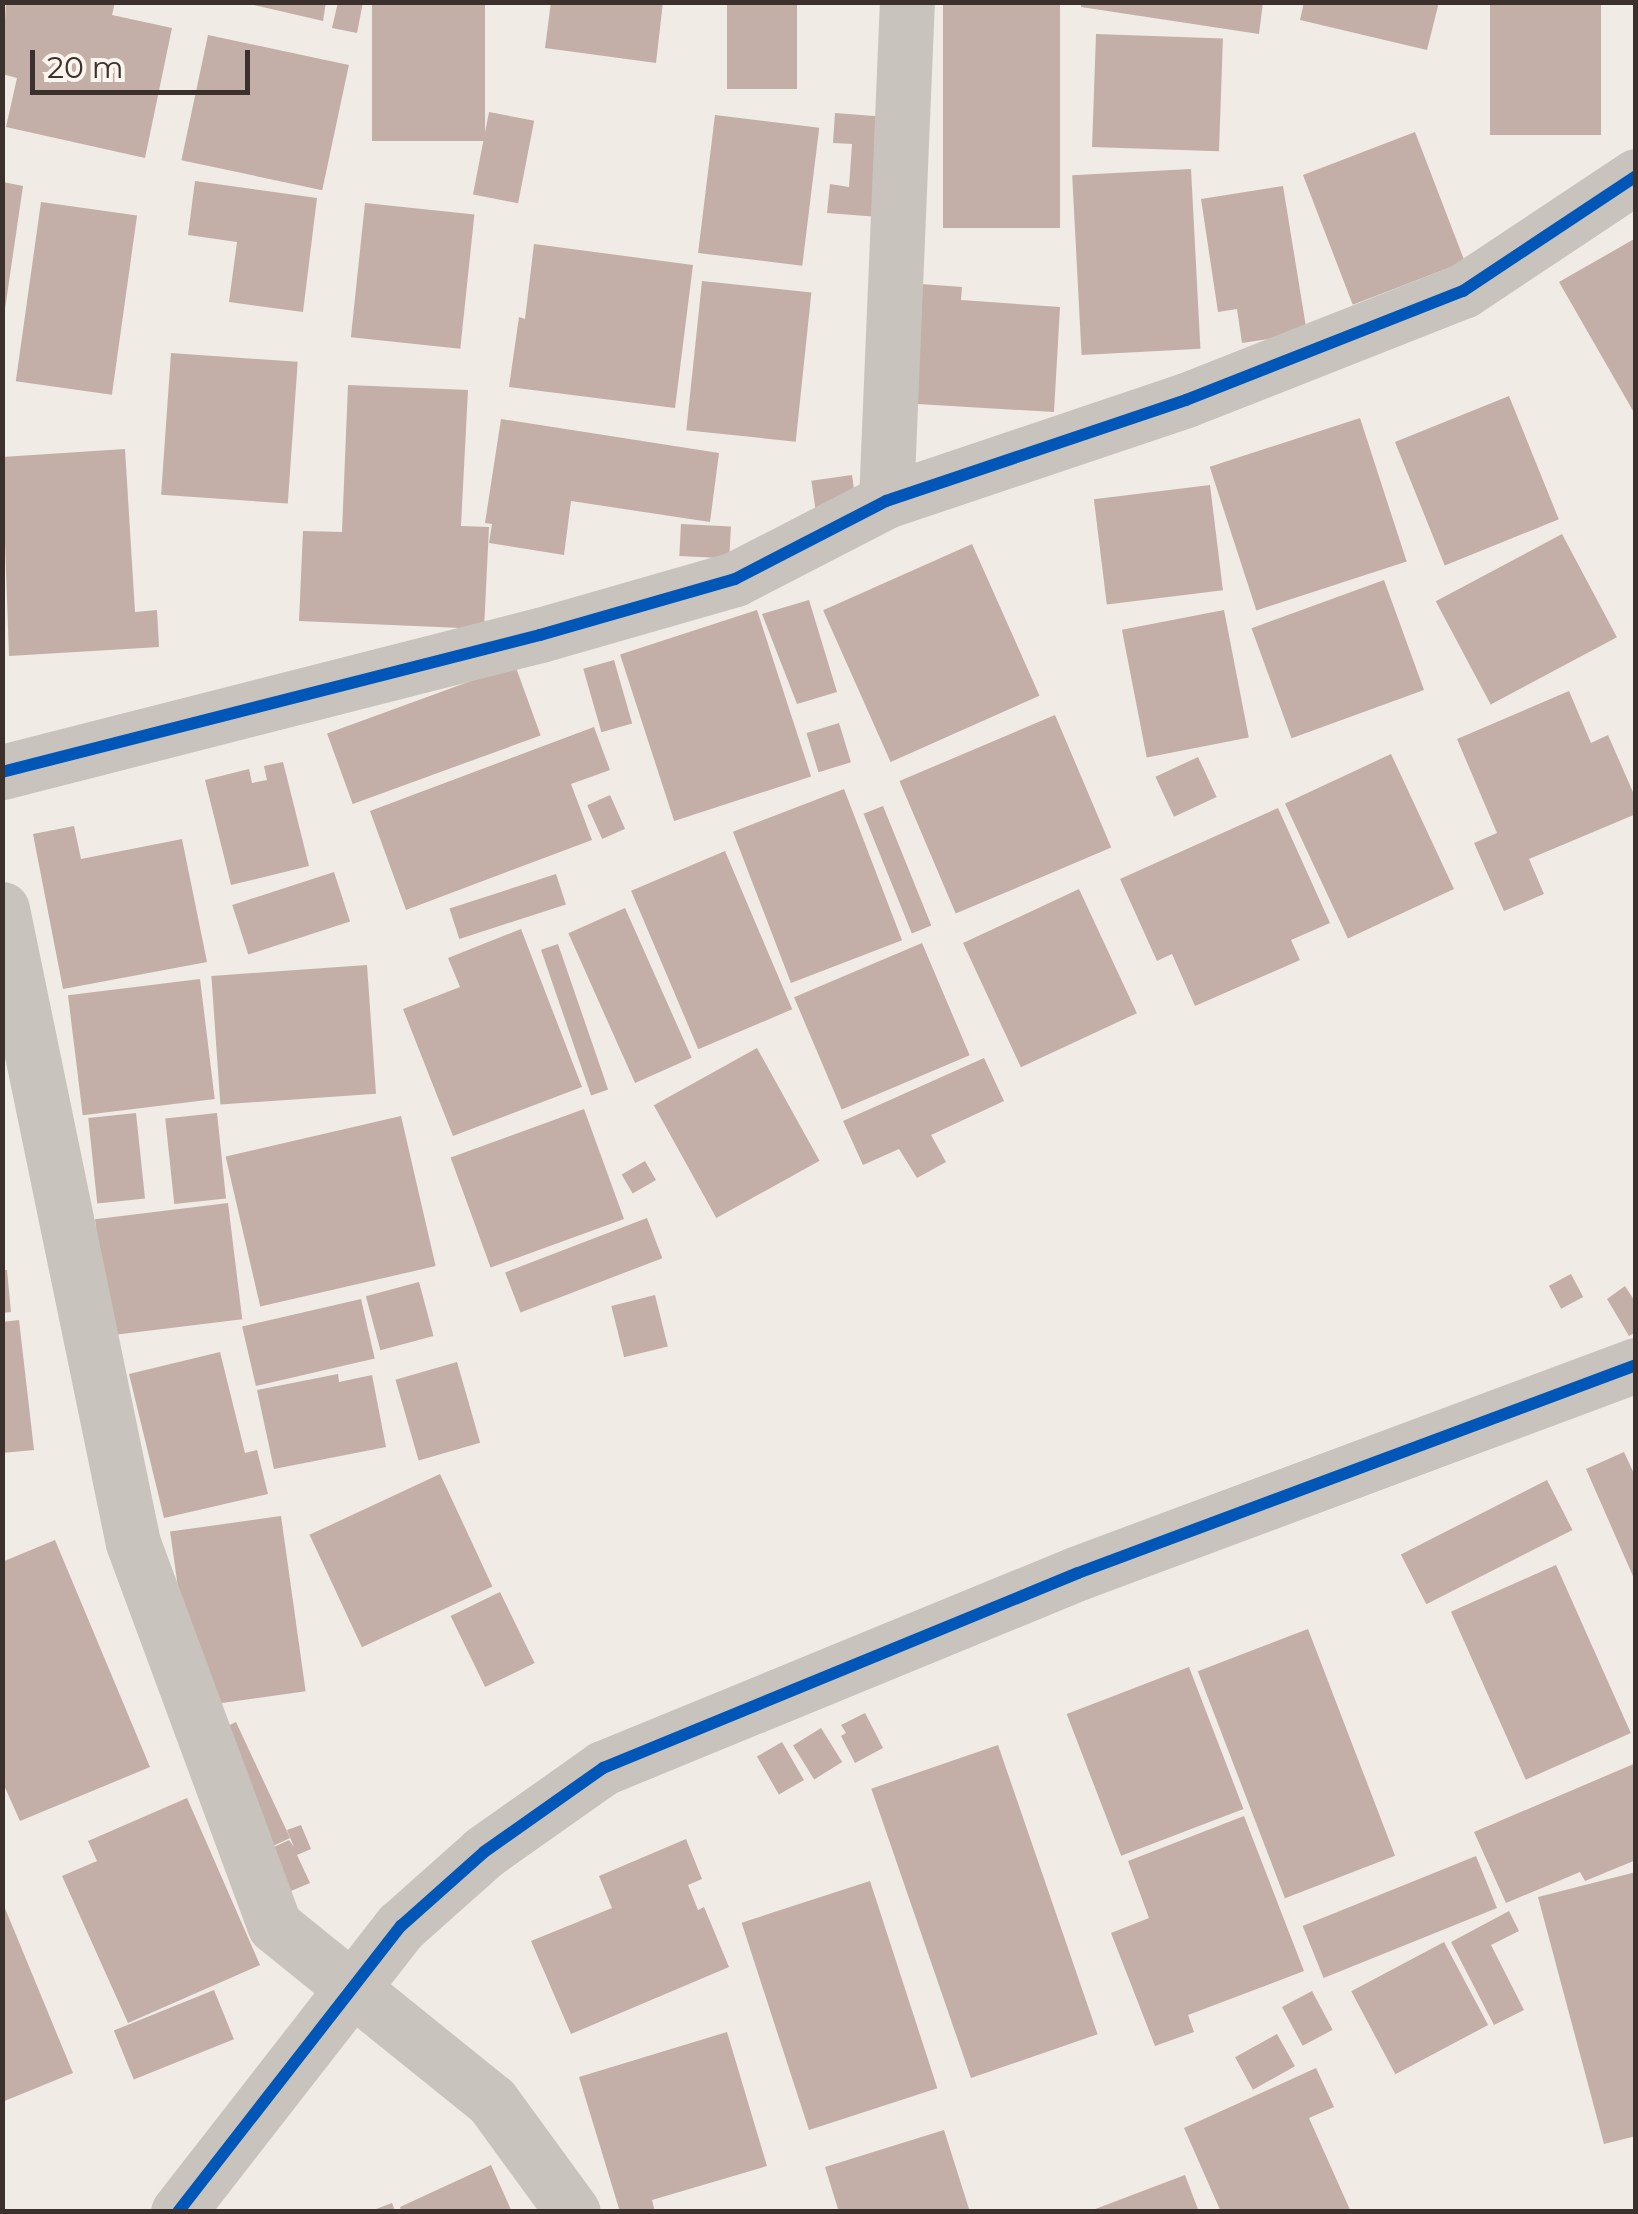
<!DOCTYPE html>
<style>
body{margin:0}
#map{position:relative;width:1638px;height:2214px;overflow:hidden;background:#f0ebe5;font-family:Montserrat,sans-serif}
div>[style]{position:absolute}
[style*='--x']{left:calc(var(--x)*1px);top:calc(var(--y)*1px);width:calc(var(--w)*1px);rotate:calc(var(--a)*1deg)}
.building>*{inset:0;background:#c3afa7;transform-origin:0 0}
.street>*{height:55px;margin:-27.5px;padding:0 27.5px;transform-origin:27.5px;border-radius:27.5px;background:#c9c3be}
.cycleway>*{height:12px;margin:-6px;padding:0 6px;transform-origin:6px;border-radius:6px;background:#0057b8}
span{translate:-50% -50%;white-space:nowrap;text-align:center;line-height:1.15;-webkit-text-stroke:10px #fbf5ee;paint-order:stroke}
.frame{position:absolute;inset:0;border:5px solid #3b302b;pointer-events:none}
.scale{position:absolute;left:30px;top:50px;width:220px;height:45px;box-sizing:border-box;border:5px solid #3b302b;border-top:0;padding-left:12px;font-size:30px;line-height:35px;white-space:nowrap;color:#3b302b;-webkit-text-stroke:8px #fbf5ee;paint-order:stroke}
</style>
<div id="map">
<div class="building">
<i style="clip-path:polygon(6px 2px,115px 2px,112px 15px,172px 28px,145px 158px,6px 127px,17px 78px,2px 74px)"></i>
<i style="clip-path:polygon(241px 2px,326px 2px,323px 21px)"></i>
<i style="clip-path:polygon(338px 2px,363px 2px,357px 33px,332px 28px)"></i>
<i style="left:372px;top:2px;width:113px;height:139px"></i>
<i style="clip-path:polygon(551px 2px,663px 2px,656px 63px,545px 48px)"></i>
<i style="left:727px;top:2px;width:70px;height:87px"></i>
<i style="left:943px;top:2px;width:117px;height:226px"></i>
<i style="clip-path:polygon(1081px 2px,1263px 2px,1259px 34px,1081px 7px)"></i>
<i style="clip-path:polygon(1304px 2px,1439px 2px,1427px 50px,1300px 20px)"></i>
<i style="left:1490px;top:2px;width:111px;height:133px"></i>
<i style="left:1096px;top:34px;width:127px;height:113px;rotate:2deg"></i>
<i style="left:208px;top:35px;width:144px;height:128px;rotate:12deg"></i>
<i style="left:489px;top:112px;width:46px;height:84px;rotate:11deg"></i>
<i style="clip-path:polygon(835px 113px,887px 117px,879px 217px,827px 213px,830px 184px,849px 187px,852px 144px,833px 143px)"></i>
<i style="left:715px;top:115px;width:105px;height:139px;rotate:7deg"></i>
<i style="left:1415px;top:132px;width:139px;height:120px;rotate:69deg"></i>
<i style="left:1191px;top:169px;width:180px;height:119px;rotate:87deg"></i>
<i style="clip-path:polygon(195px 181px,317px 198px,303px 312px,229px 302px,237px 242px,188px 235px)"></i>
<i style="clip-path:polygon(3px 182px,23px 186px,5px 309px,3px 309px)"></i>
<i style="clip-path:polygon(1283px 186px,1307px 333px,1242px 343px,1237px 309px,1218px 312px,1201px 199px)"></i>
<i style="left:41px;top:202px;width:97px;height:181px;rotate:8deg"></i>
<i style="left:365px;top:203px;width:110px;height:135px;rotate:6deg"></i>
<i style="clip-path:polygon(1636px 238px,1636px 416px,1559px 282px)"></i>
<i style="clip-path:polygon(534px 244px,693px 265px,675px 408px,509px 387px,519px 317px,525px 319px)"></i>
<i style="left:702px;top:281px;width:110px;height:150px;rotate:6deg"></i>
<i style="clip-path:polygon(907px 283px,962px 287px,961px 300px,1060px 307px,1054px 412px,901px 403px)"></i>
<i style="left:171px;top:353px;width:127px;height:142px;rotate:4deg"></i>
<i style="clip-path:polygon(348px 385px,468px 390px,461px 526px,489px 527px,484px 629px,299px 621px,303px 531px,342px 532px)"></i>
<i style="left:1509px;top:396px;width:133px;height:123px;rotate:68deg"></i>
<i style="left:1360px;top:418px;width:151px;height:158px;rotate:72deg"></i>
<i style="clip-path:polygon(501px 419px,719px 453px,710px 522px,571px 501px,564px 555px,489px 543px,492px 524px,485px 523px)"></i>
<i style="clip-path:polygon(125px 449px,135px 612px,157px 610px,159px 647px,9px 656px,2px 457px)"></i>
<i style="left:852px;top:475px;width:30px;height:41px;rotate:82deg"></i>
<i style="left:1210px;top:485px;width:106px;height:117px;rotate:83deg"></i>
<i style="left:681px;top:524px;width:50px;height:32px;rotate:3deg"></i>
<i style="left:1562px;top:534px;width:117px;height:143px;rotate:62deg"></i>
<i style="left:972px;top:544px;width:166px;height:163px;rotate:66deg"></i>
<i style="left:1384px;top:580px;width:117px;height:141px;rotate:70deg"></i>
<i style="clip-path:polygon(809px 600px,837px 692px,797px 704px,762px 614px)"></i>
<i style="left:757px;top:610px;width:175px;height:144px;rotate:72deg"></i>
<i style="left:1224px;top:610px;width:130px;height:104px;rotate:79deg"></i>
<i style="left:614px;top:660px;width:66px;height:32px;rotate:74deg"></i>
<i style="left:515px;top:665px;width:75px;height:200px;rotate:70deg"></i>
<i style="clip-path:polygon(1569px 691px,1591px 743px,1608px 735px,1636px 799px,1636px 814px,1529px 859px,1544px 894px,1504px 911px,1474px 843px,1497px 833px,1457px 739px)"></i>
<i style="left:1055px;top:715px;width:144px;height:169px;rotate:67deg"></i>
<i style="left:839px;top:723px;width:41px;height:34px;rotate:73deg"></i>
<i style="clip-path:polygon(594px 727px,610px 770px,571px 784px,592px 840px,406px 910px,370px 811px)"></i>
<i style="left:1391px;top:754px;width:149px;height:117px;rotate:65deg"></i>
<i style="left:1198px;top:757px;width:44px;height:47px;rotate:65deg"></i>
<i style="clip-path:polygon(283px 762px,309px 866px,231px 885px,205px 780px,249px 769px,252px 783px,267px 780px,264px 766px)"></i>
<i style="left:844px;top:789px;width:162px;height:119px;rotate:69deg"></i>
<i style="left:610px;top:795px;width:37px;height:25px;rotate:66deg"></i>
<i style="left:883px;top:806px;width:129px;height:21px;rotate:68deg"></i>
<i style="clip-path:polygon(1278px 808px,1330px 923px,1291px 940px,1300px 960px,1195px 1006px,1172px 954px,1157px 961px,1120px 879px)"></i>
<i style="clip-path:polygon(74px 826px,81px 859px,182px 839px,207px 962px,63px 989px,33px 834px)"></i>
<i style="left:725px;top:851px;width:172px;height:102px;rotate:67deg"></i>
<i style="left:334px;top:872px;width:52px;height:107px;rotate:72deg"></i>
<i style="left:556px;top:874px;width:32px;height:112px;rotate:72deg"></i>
<i style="left:1079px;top:889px;width:137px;height:128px;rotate:65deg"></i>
<i style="left:625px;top:908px;width:164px;height:62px;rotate:66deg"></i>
<i style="clip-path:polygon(521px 929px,582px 1087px,453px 1136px,403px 1009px,460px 987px,448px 958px)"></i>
<i style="left:922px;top:943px;width:122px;height:139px;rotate:67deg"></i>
<i style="left:558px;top:944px;width:154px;height:18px;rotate:71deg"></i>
<i style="left:367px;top:965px;width:129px;height:156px;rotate:86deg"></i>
<i style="left:200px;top:979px;width:121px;height:133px;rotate:83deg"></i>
<i style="left:757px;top:1048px;width:129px;height:118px;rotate:61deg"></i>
<i style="clip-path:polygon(984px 1058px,1004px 1101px,931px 1135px,946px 1162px,917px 1178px,899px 1149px,863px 1165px,843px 1121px)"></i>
<i style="left:584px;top:1109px;width:117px;height:142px;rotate:70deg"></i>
<i style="left:136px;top:1113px;width:86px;height:48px;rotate:84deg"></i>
<i style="left:217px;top:1113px;width:86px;height:52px;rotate:84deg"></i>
<i style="left:401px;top:1116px;width:154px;height:180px;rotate:77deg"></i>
<i style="left:645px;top:1161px;width:22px;height:27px;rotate:60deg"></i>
<i style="left:228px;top:1203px;width:117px;height:134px;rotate:83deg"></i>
<i style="left:647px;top:1218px;width:43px;height:152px;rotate:69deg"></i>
<i style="clip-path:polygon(2px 1270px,7px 1270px,11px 1312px,2px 1313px)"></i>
<i style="left:1571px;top:1274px;width:26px;height:25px;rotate:62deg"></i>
<i style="left:419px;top:1282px;width:56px;height:55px;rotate:75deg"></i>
<i style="clip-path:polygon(1625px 1286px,1636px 1303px,1636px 1332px,1629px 1336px,1607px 1299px)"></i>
<i style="left:655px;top:1295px;width:53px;height:45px;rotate:76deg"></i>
<i style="left:361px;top:1299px;width:61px;height:122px;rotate:77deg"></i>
<i style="clip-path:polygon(19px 1320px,34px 1450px,2px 1453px,2px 1322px)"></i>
<i style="clip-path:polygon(220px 1352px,245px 1453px,257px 1450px,268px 1494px,164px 1518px,129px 1374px)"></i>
<i style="left:457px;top:1362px;width:84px;height:64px;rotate:74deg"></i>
<i style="clip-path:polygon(338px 1374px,339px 1382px,372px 1375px,386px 1447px,274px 1469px,257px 1390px)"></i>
<i style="clip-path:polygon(1624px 1452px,1636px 1478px,1636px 1583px,1586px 1469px)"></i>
<i style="left:440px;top:1474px;width:124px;height:144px;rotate:65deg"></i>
<i style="left:1547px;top:1480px;width:56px;height:164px;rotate:63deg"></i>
<i style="left:281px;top:1516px;width:177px;height:112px;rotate:82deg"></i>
<i style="clip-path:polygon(55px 1540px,150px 1767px,20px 1821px,2px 1781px,2px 1562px)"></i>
<i style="left:1556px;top:1565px;width:184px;height:115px;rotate:66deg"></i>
<i style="left:500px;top:1592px;width:79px;height:55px;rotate:64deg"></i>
<i style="left:1308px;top:1629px;width:243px;height:118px;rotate:69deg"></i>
<i style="left:1189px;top:1667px;width:152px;height:131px;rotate:69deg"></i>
<i style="clip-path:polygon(865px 1713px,883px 1748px,855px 1763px,841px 1736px,846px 1733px,841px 1725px)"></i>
<i style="left:236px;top:1722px;width:128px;height:33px;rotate:65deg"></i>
<i style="left:821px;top:1728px;width:40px;height:33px;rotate:58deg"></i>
<i style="left:782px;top:1742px;width:44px;height:29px;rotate:60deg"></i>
<i style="left:998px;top:1745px;width:306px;height:134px;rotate:71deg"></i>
<i style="clip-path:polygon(1636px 1763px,1636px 1860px,1585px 1881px,1580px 1872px,1506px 1903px,1474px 1832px)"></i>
<i style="clip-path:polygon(187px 1798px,260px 1965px,128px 2023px,62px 1876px,97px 1861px,88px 1841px)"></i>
<i style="clip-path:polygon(1244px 1816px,1304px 1971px,1188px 2015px,1194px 2032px,1155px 2046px,1111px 1933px,1149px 1918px,1128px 1861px)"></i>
<i style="clip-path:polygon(301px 1825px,311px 1849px,297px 1855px,310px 1883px,279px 1896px,261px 1853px,289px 1840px,294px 1847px,287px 1830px)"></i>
<i style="clip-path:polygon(686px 1839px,702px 1879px,688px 1885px,698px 1910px,704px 1907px,729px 1967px,571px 2034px,531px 1941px,612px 1908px,599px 1876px)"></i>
<i style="left:1476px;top:1856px;width:56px;height:187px;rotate:68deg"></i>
<i style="clip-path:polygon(1636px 1872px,1636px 2136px,1604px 2144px,1538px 1897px)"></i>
<i style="left:870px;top:1881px;width:218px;height:135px;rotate:72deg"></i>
<i style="clip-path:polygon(2px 1901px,73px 2073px,2px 2102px)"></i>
<i style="clip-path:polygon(1509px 1911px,1519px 1931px,1491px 1945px,1524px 2010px,1494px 2025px,1451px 1942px)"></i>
<i style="left:1444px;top:1942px;width:94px;height:105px;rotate:62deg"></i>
<i style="left:214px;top:1990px;width:53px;height:108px;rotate:68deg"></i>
<i style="left:1312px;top:1991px;width:44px;height:34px;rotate:62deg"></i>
<i style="clip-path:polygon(727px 2032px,767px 2166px,652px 2200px,655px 2212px,620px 2212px,579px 2077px)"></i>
<i style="left:1277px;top:2034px;width:37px;height:48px;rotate:61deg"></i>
<i style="clip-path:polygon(1316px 2068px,1334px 2107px,1309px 2118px,1351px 2212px,1221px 2212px,1184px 2128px)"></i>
<i style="clip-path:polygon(944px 2130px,970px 2212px,839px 2212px,825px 2167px)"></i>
<i style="clip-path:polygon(491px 2165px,512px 2212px,402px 2212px,400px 2207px)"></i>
<i style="clip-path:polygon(1185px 2175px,1199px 2212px,1090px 2212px,1090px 2211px)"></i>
<i style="clip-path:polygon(392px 2203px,395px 2211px,371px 2211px)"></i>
</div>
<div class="street">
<i style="--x:886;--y:501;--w:499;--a:-87.6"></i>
<i style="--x:2;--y:772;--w:555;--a:-14.29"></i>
<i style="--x:540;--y:635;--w:203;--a:-16"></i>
<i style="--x:735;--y:579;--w:170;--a:-27.3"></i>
<i style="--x:886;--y:501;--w:317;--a:-18.6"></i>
<i style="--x:1186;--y:400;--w:298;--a:-21.5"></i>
<i style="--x:1463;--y:291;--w:208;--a:-33.6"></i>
<i style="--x:2;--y:909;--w:647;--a:78.33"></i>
<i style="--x:133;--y:1543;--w:408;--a:69.7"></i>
<i style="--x:275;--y:1926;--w:279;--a:38.9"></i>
<i style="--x:492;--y:2101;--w:137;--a:53.9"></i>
<i style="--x:178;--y:2212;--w:363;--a:-52.1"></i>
<i style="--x:401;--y:1926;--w:111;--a:-41.7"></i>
<i style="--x:484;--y:1852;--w:146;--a:-35.2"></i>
<i style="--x:603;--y:1768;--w:513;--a:-22.32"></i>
<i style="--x:1078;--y:1573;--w:596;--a:-20.44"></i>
</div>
<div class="cycleway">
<i style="--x:2;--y:772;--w:555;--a:-14.29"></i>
<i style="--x:540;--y:635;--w:203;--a:-16"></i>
<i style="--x:735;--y:579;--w:170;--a:-27.3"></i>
<i style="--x:886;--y:501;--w:317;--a:-18.6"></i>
<i style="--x:1186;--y:400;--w:298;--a:-21.5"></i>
<i style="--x:1463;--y:291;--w:208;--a:-33.6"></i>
<i style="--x:178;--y:2212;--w:363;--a:-52.1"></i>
<i style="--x:401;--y:1926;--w:111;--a:-41.7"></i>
<i style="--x:484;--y:1852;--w:146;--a:-35.2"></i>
<i style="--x:603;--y:1768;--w:513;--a:-22.32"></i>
<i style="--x:1078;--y:1573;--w:596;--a:-20.44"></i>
</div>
<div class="frame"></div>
<div class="scale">20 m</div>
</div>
